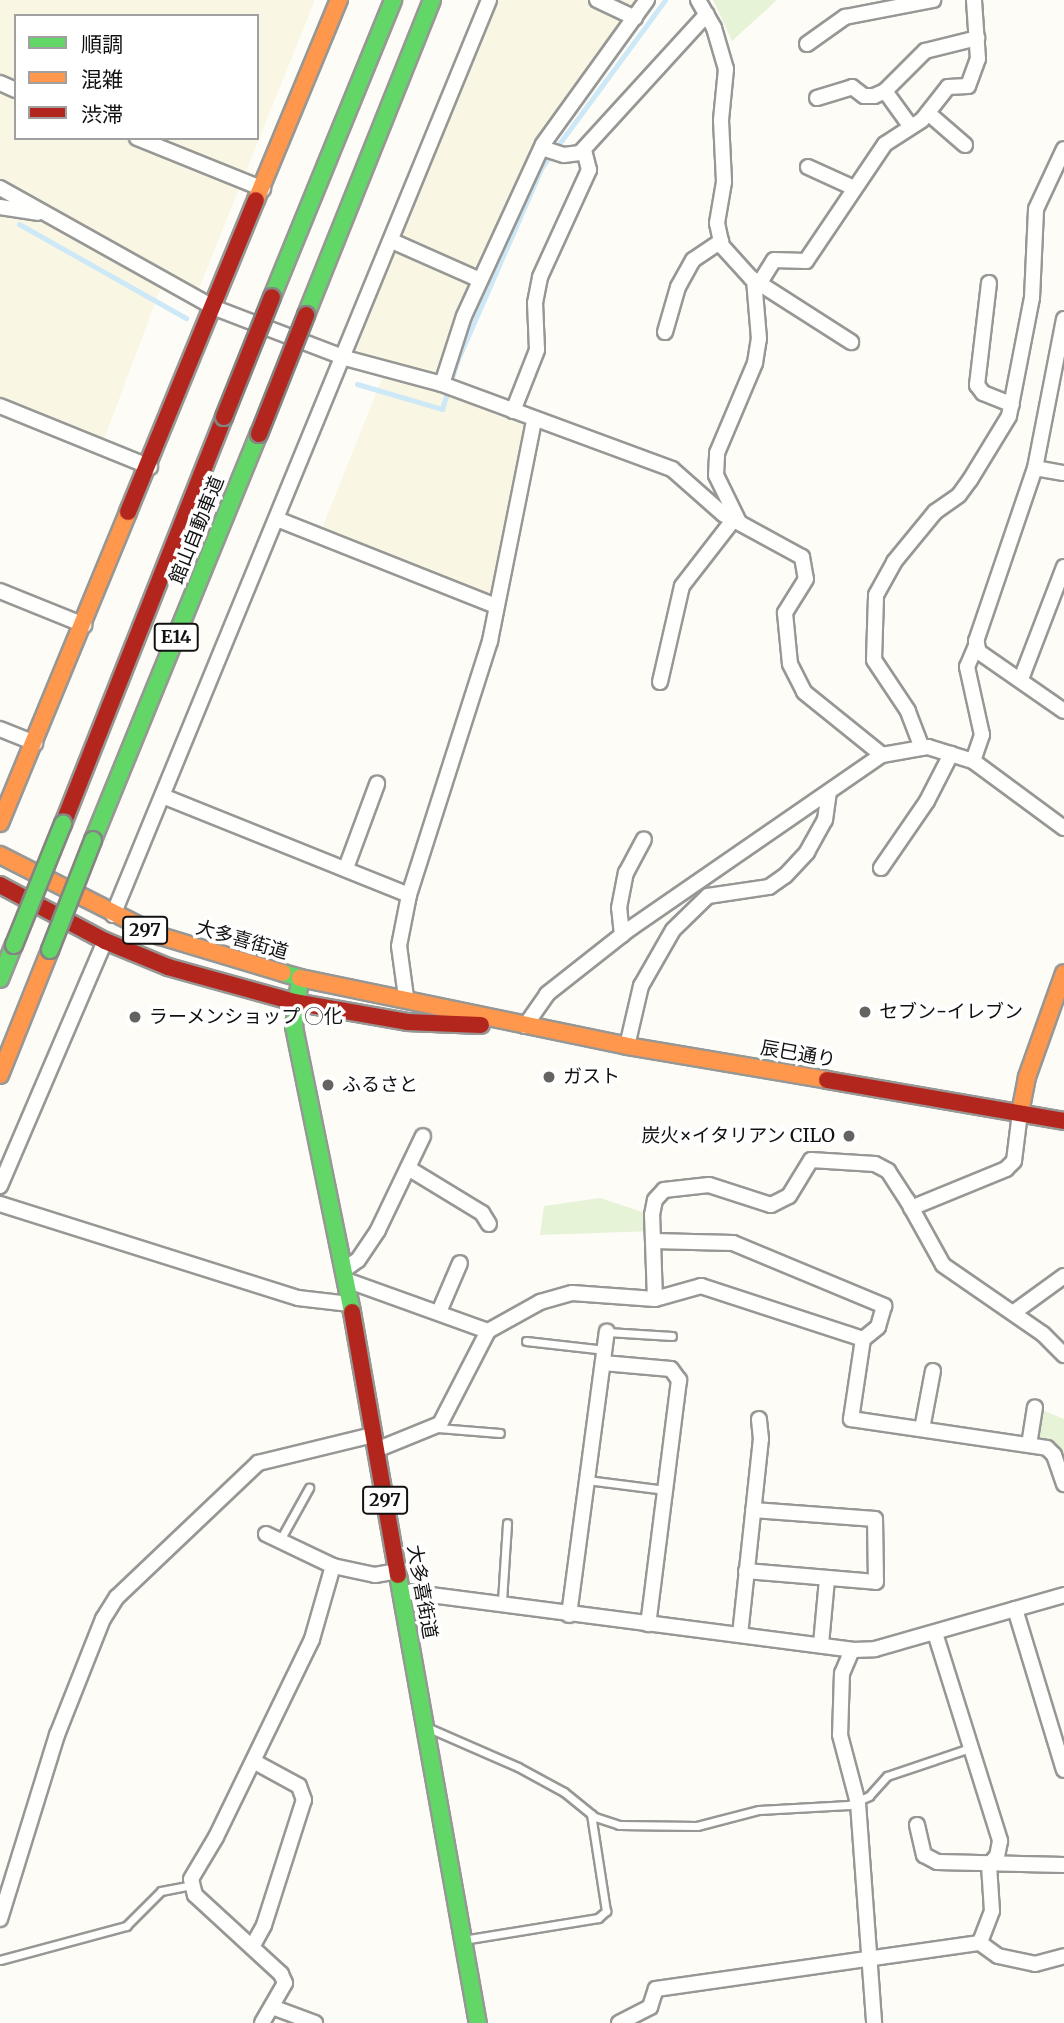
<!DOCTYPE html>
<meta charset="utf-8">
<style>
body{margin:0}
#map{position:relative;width:1064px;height:2023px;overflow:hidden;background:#fdfcf7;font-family:Merriweather,"Noto Sans JP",serif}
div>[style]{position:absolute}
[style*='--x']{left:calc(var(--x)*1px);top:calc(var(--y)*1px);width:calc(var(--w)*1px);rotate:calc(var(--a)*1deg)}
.farmland>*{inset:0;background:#f9f7e4}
.green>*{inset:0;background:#e7f3d7}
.stream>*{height:5px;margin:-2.5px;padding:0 2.5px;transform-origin:2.5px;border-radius:2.5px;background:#cde8f7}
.roads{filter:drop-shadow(2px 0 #979795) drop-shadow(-2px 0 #979795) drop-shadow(0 2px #979795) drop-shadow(0 -2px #979795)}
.lane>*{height:7px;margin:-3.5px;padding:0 3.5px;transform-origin:3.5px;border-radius:3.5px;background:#fffffe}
.street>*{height:14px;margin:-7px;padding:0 7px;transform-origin:7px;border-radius:7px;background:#fffffe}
.fast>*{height:16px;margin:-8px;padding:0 8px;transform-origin:8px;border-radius:8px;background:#63d668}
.slow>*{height:16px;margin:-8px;padding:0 8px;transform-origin:8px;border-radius:8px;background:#ff974d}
.jam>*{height:16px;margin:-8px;padding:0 8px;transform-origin:8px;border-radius:8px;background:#b3261e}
.bridges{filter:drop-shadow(2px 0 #858482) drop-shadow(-2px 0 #858482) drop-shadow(0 2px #858482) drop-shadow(0 -2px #858482)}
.fast-bridge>*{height:16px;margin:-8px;padding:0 8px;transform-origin:8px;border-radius:8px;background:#63d668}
.jam-bridge>*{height:16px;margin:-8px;padding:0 8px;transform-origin:8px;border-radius:8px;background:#b3261e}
.dots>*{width:19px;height:19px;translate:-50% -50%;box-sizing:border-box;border:4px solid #fff;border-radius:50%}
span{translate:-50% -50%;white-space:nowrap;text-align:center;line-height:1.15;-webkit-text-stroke:7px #fff;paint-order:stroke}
.shield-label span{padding:2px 5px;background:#fff;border:2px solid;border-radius:5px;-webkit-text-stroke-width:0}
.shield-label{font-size:18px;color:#111;font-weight:700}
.street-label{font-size:19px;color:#111}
.poi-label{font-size:19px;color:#111}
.left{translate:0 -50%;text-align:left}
.right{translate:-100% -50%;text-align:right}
.legend{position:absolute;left:14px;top:14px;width:245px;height:126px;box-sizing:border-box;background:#fff;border:2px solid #a0a0a0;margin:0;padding:9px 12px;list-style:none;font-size:21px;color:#111}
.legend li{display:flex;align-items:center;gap:14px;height:35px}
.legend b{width:35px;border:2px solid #a0a0a0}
</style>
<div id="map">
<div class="farmland">
<i style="clip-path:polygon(evenodd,0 0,315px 0,198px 291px,166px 274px,103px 442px,0 400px,0 0,16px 16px,257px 16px,257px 138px,16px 138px,16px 16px)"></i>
<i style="clip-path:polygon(495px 0,637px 0,535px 143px,453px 319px,439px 391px,528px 422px,492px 599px,320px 533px,387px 366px,353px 357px)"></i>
</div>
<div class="green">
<i style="clip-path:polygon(713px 0,777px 0,732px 41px)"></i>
<i style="clip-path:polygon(600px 1198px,652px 1215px,653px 1231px,540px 1235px,544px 1206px)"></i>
<i style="clip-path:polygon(1035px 1407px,1064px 1419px,1064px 1472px,1054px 1455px,1029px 1445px)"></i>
</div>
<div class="stream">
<i style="--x:19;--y:224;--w:192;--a:29.4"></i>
<i style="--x:357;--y:384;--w:89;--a:16.4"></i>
<i style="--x:442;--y:409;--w:52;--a:-72.3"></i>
<i style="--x:458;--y:359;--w:210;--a:-66.4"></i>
<i style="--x:542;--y:167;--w:207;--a:-53.6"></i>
</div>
<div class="roads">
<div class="lane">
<i style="--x:607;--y:1332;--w:65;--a:3.5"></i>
<i style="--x:526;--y:1341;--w:80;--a:6.5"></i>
<i style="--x:438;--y:1428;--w:62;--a:4.6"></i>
<i style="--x:587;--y:1480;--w:79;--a:7.3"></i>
<i style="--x:280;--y:1540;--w:60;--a:-60.9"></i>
<i style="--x:502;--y:1601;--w:78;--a:-86.3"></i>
<i style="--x:431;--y:1729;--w:95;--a:23.6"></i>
<i style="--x:518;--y:1767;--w:52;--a:28.5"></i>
<i style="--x:564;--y:1792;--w:40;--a:39"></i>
<i style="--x:595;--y:1817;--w:25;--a:18"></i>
<i style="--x:619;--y:1825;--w:78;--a:0.7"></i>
<i style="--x:697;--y:1826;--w:64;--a:-14.5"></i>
<i style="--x:759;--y:1810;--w:90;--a:-3.2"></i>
<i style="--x:849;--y:1805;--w:22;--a:-24"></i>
<i style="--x:869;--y:1796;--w:27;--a:-48"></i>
<i style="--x:887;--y:1776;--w:88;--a:-18.6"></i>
<i style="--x:469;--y:1939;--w:131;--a:-9.2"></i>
<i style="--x:598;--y:1918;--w:11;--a:-41"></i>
<i style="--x:606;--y:1911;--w:98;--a:-98.8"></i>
<i style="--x:0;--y:1960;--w:131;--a:-15.1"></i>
<i style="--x:126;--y:1926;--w:49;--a:-45"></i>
<i style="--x:161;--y:1891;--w:31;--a:-11"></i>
</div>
<div class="street">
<i style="--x:597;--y:0;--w:42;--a:25.3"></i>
<i style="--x:698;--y:0;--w:32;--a:60"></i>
<i style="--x:714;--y:28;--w:43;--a:73.7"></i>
<i style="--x:726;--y:69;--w:51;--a:95.6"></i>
<i style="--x:721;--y:120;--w:62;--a:87.2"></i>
<i style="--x:724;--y:182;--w:42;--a:99.7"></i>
<i style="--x:717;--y:223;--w:24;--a:78"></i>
<i style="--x:722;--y:246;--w:43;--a:47.8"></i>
<i style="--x:751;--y:278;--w:119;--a:32.6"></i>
<i style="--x:807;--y:44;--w:47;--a:-35.4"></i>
<i style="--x:845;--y:17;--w:90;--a:-10.9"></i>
<i style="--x:0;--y:83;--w:17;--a:24"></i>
<i style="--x:885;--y:91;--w:44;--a:54.2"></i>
<i style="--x:817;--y:98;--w:37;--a:-17"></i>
<i style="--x:852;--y:87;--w:15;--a:37"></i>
<i style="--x:864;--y:96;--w:10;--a:0"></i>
<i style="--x:874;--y:96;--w:12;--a:-24"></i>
<i style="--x:885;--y:91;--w:57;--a:-45"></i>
<i style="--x:925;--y:51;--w:54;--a:-14"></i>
<i style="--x:928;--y:113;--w:49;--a:40.9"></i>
<i style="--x:137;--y:138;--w:136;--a:22"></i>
<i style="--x:542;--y:148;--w:23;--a:18"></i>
<i style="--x:564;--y:155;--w:16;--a:-7"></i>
<i style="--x:580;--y:153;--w:188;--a:-47.6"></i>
<i style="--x:808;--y:167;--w:51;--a:24.5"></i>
<i style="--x:0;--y:188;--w:246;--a:29.2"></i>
<i style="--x:215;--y:308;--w:139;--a:21"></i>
<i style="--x:345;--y:358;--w:100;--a:15"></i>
<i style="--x:442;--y:384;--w:245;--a:20.3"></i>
<i style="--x:672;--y:469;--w:68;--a:41.4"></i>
<i style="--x:723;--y:514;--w:90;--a:28.6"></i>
<i style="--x:802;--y:557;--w:22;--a:80"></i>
<i style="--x:806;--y:579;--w:40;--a:122"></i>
<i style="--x:785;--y:613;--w:51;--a:84.4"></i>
<i style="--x:790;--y:664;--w:31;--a:63"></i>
<i style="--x:804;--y:692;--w:100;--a:38.9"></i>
<i style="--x:0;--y:207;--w:38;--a:9"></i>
<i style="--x:392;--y:241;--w:96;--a:23.9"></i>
<i style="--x:989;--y:283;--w:103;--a:96.7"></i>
<i style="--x:977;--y:385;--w:10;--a:53"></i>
<i style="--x:983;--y:393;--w:31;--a:22"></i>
<i style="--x:759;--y:284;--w:28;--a:-58"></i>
<i style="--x:774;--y:260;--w:32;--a:2"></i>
<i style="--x:806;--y:261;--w:141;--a:-56"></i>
<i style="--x:885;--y:144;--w:44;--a:-33"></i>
<i style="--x:922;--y:120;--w:42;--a:-51.8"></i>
<i style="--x:948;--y:87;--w:20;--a:-3"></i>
<i style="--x:968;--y:86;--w:29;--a:-70"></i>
<i style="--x:978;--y:59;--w:59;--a:-93.9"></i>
<i style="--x:1064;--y:319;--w:152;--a:101"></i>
<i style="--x:1035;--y:468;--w:183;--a:108.8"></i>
<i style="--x:976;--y:641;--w:11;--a:75"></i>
<i style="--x:979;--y:652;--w:103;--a:34.8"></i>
<i style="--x:665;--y:332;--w:47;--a:-73.9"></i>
<i style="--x:678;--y:287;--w:31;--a:-61"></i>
<i style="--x:693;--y:260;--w:34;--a:-34"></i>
<i style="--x:442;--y:384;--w:71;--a:-72.1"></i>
<i style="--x:464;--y:316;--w:189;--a:-65.3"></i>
<i style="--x:543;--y:144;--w:178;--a:-54.2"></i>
<i style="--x:0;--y:406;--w:162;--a:22.1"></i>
<i style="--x:513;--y:411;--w:66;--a:-68.5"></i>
<i style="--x:537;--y:350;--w:47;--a:-92.4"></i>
<i style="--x:535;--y:303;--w:26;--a:-79"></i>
<i style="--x:540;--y:277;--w:118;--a:-65.4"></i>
<i style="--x:589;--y:170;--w:21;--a:-104"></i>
<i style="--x:1035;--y:468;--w:29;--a:10"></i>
<i style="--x:277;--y:519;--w:236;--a:21.7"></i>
<i style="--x:739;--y:522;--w:52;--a:-116.1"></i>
<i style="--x:716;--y:475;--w:22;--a:-87"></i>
<i style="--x:717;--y:453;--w:98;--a:-67.1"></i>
<i style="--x:755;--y:363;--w:24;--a:-81"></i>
<i style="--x:759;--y:339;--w:59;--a:-94.8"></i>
<i style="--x:0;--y:591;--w:91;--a:22"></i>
<i style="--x:1021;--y:679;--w:120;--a:-69"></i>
<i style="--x:660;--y:682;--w:98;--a:-77.1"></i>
<i style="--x:682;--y:586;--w:85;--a:-52.2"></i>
<i style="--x:0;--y:729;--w:38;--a:22"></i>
<i style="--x:922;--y:748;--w:40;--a:-111"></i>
<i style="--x:908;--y:711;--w:61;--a:-123.7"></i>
<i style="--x:874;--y:660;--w:65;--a:-88.2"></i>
<i style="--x:876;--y:595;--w:38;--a:-61"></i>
<i style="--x:894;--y:562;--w:65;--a:-50.6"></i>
<i style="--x:935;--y:512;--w:29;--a:-35"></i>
<i style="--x:959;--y:495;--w:19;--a:-54"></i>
<i style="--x:970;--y:480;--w:75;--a:-58.6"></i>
<i style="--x:1009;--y:416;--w:120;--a:-79"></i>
<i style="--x:1032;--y:298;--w:89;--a:-87.4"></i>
<i style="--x:1036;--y:209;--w:66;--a:-65"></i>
<i style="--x:973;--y:761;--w:28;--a:-71"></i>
<i style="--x:982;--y:735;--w:70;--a:-102.4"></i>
<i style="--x:967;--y:667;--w:26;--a:-67"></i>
<i style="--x:165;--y:797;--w:263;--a:21.9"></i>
<i style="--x:346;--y:868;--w:90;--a:-69.7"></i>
<i style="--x:881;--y:868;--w:81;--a:-55.5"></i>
<i style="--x:927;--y:801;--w:53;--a:-62.9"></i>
<i style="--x:113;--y:915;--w:989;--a:-67.66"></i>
<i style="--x:622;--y:935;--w:27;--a:-96"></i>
<i style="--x:619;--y:908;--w:36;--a:-79"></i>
<i style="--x:626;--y:873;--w:38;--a:-62"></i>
<i style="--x:406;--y:997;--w:51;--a:-97.8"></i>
<i style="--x:399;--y:946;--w:52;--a:-78.9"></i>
<i style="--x:409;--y:895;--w:267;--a:-72.3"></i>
<i style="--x:490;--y:641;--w:225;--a:-78.7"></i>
<i style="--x:525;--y:1026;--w:39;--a:-55"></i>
<i style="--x:547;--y:994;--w:107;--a:-38.2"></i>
<i style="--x:631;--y:928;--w:305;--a:-34.6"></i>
<i style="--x:882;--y:755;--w:47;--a:-9.9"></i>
<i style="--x:928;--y:747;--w:47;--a:17.3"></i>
<i style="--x:973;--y:761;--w:113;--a:36.4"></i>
<i style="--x:627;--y:1046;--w:62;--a:-76.9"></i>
<i style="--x:641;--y:986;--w:64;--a:-60.3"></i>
<i style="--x:673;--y:930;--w:49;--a:-44.2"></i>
<i style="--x:708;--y:896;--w:62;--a:-8.4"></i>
<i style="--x:769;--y:887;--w:19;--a:-35"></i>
<i style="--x:785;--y:876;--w:33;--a:-47"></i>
<i style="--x:807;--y:852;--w:37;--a:-61"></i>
<i style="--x:825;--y:820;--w:27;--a:-82"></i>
<i style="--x:408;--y:1168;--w:87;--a:31.3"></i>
<i style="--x:482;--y:1213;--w:13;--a:58"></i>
<i style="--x:0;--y:1186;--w:267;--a:-66.8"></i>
<i style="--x:0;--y:1204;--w:312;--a:17.5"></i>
<i style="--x:298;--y:1298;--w:52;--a:6.6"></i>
<i style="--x:911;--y:1208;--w:103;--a:-22.3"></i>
<i style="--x:1006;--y:1169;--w:11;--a:-45"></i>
<i style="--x:1014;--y:1161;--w:48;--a:-82.9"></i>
<i style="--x:653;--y:1241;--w:80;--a:1.4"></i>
<i style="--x:733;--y:1243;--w:164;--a:22.6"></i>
<i style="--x:884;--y:1306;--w:22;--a:106"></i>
<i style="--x:878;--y:1327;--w:19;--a:141"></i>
<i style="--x:344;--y:1270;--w:17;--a:-36"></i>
<i style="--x:358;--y:1260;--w:36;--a:-56"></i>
<i style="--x:378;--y:1230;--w:104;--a:-64.4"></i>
<i style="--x:346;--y:1280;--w:151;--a:19.8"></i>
<i style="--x:488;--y:1331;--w:60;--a:-29.1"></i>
<i style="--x:540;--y:1302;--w:33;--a:-16"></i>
<i style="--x:572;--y:1293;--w:83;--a:4.1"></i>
<i style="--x:655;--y:1299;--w:48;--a:-15.8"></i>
<i style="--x:701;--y:1286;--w:170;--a:18.1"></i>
<i style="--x:863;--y:1339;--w:81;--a:98.5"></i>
<i style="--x:851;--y:1419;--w:198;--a:8.4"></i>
<i style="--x:1047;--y:1448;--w:10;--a:45"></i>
<i style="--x:1054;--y:1455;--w:31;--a:71"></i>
<i style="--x:655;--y:1299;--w:84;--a:-92"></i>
<i style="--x:652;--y:1215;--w:15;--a:-79"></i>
<i style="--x:655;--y:1200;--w:13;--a:-48"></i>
<i style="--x:664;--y:1190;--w:45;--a:-6.3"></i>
<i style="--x:709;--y:1185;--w:65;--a:17.9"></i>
<i style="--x:771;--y:1205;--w:20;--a:-27"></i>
<i style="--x:789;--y:1196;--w:42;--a:-58.6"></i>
<i style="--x:811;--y:1160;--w:64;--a:3.6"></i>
<i style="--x:875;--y:1164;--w:15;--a:28"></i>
<i style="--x:888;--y:1171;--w:35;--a:57"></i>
<i style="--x:907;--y:1200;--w:74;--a:61"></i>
<i style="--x:943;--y:1265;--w:121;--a:34.6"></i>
<i style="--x:1043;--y:1334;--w:30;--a:45"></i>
<i style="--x:439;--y:1312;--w:53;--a:-66.8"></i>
<i style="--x:1013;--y:1313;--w:63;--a:-36"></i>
<i style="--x:603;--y:1363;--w:68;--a:5"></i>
<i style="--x:671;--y:1369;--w:14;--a:54"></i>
<i style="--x:679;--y:1380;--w:246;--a:97.2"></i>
<i style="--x:922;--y:1429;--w:59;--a:-79.3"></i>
<i style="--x:1029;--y:1445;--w:38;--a:-81"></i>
<i style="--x:376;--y:1450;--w:69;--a:-22.1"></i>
<i style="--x:440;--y:1424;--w:105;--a:-62.7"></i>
<i style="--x:266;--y:1534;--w:74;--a:25.5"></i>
<i style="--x:333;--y:1566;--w:43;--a:12.1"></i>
<i style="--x:375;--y:1575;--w:23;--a:-10"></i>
<i style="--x:746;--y:1571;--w:130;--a:4.8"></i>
<i style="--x:876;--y:1582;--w:63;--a:-90.9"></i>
<i style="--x:875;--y:1519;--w:122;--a:-175.8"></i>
<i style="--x:400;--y:1591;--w:456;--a:7.4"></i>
<i style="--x:852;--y:1650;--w:23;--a:-2"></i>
<i style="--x:875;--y:1649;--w:197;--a:-15.9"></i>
<i style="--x:1015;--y:1609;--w:168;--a:73.1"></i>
<i style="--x:569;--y:1615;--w:286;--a:-82.4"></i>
<i style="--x:935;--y:1633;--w:218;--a:72.6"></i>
<i style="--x:1000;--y:1841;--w:15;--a:101"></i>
<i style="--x:997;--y:1856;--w:12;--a:132"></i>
<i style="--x:989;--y:1865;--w:46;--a:86.3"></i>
<i style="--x:992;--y:1911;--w:34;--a:111"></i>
<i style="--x:980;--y:1943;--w:22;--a:36"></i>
<i style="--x:998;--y:1956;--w:38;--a:12"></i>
<i style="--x:1035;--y:1964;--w:30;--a:-15"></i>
<i style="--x:740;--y:1635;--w:197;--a:-83.9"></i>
<i style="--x:761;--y:1439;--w:20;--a:-96"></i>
<i style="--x:821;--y:1644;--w:65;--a:-84.7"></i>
<i style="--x:852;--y:1650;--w:25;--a:113"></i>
<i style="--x:842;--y:1673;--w:62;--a:91.8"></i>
<i style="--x:840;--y:1735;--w:70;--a:75.2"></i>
<i style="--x:858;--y:1803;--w:221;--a:85.8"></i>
<i style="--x:917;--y:1825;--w:31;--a:77"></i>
<i style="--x:924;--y:1855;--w:15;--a:28"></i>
<i style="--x:937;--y:1862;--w:127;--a:1.4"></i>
<i style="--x:0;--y:1919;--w:193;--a:-72.8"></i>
<i style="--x:57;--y:1735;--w:125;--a:-68.4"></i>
<i style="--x:103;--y:1619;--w:26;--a:-58"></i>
<i style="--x:117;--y:1597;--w:195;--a:-43.5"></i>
<i style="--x:258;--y:1463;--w:118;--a:-13.7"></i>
<i style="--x:252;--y:1947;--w:25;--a:-61"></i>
<i style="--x:264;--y:1925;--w:131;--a:-72.3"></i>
<i style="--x:304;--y:1800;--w:15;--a:-110"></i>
<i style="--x:299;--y:1786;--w:52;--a:-151.5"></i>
<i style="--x:272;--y:2007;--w:46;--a:20.4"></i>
<i style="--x:262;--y:2023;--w:46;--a:-60.1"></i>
<i style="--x:285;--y:1983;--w:10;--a:-114"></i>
<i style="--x:281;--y:1974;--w:117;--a:-137.4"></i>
<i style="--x:195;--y:1895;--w:16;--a:-104"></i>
<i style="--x:191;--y:1879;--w:49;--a:-59.2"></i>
<i style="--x:216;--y:1837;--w:220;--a:-64.1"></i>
<i style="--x:312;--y:1639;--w:76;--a:-74"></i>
<i style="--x:619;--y:2023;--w:35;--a:-27"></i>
<i style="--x:650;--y:2007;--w:19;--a:-72"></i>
<i style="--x:656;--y:1989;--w:327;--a:-8.1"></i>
</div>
<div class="fast">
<i style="--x:272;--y:297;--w:321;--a:-67.8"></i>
<i style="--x:306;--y:315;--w:339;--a:-68.2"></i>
<i style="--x:93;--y:840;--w:439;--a:-67.8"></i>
<i style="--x:283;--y:973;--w:18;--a:16"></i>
<i style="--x:300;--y:978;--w:49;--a:97"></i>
<i style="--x:294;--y:1027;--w:291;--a:78.5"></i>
<i style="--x:0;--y:979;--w:37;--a:-68"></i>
<i style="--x:398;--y:1575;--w:455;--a:79.9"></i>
</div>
<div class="slow">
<i style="--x:256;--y:200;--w:217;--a:-67.5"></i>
<i style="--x:0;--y:823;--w:336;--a:-67.6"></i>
<i style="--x:0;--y:855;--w:179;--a:26.9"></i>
<i style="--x:160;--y:936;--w:128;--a:16.7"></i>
<i style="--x:300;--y:978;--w:334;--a:11.7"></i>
<i style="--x:627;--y:1046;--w:203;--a:9.6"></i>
<i style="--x:0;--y:1075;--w:135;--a:-68.2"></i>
<i style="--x:1020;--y:1113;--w:37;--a:-79"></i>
<i style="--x:1027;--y:1077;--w:110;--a:-70.4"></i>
</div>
<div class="jam">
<i style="--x:128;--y:512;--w:337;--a:-67.7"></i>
<i style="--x:63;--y:824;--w:438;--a:-68.4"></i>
<i style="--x:0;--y:885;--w:119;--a:28.1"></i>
<i style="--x:105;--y:941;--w:68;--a:22.4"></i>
<i style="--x:168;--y:967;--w:131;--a:15.5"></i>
<i style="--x:294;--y:1002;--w:115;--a:10"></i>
<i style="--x:407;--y:1022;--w:74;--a:2.3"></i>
<i style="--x:827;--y:1080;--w:241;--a:9.8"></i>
<i style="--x:352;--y:1312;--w:267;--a:80.1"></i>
</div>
</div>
<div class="bridges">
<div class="fast-bridge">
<i style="--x:14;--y:945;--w:131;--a:-68"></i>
<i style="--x:50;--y:950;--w:118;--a:-68.6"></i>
</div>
<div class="jam-bridge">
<i style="--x:224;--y:417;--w:129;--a:-68.2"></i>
<i style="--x:259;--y:434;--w:128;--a:-68.4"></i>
</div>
</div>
<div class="dots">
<i style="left:865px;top:1012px;background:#646362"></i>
<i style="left:135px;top:1017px;background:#646362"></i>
<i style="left:549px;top:1077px;background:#646362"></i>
<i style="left:328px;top:1085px;background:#646362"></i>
<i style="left:849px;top:1136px;background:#646362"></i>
</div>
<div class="shield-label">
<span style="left:176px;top:637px">E14</span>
<span style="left:145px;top:930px">297</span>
<span style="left:385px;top:1500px">297</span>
</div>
<div class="street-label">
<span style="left:197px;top:530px;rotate:-68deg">館山自動車道</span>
<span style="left:242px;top:940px;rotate:16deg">大多喜街道</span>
<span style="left:798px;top:1054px;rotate:10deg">辰巳通り</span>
<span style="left:422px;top:1592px;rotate:80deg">大多喜街道</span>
</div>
<div class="poi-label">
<span class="left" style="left:879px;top:1012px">セブン-イレブン</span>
<span class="left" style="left:149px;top:1017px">ラーメンショップ ◯化</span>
<span class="left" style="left:563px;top:1077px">ガスト</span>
<span class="left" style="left:342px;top:1085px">ふるさと</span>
<span class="right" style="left:835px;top:1136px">炭火×イタリアン CILO</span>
</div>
<ul class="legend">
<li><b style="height:9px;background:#63d668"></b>順調</li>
<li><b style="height:9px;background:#ff974d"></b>混雑</li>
<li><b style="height:9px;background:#b3261e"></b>渋滞</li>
</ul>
</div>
